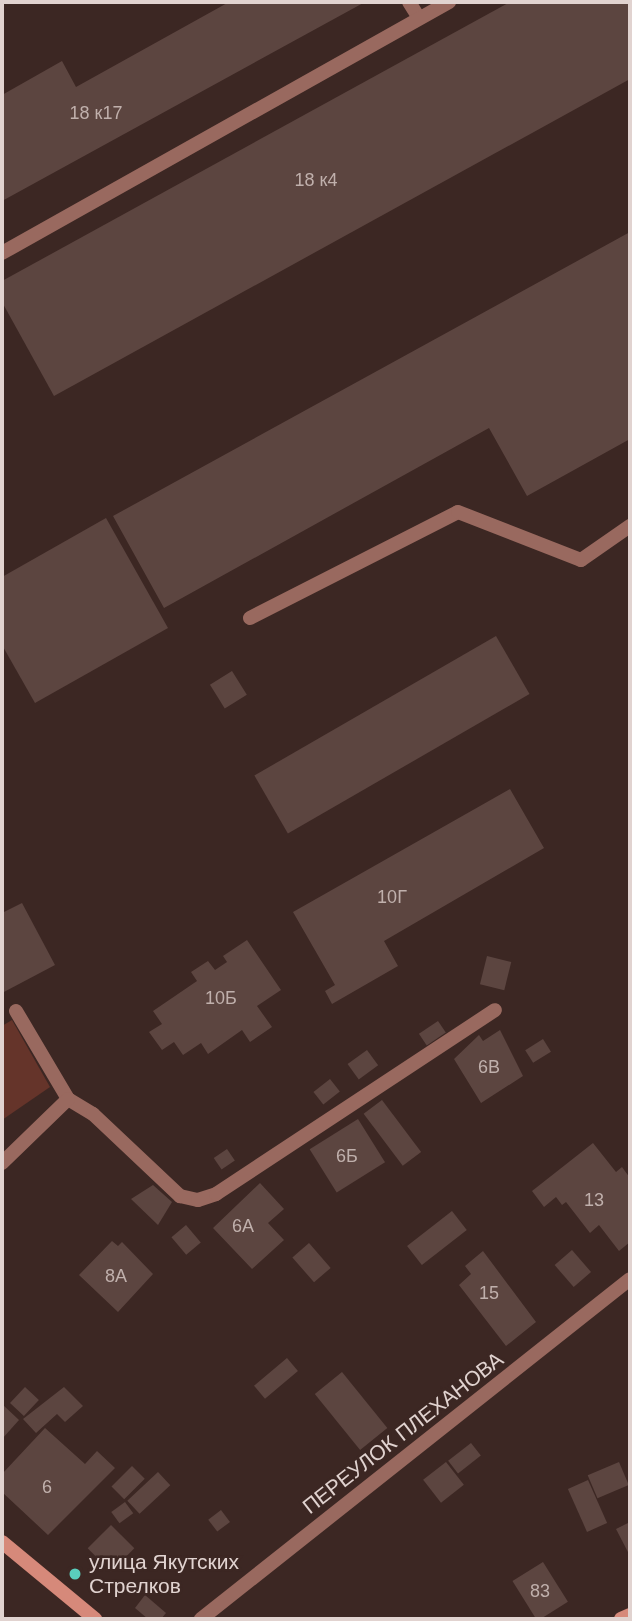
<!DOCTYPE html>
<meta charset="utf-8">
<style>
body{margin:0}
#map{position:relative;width:632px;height:1621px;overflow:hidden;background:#3c2723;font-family:Arial,sans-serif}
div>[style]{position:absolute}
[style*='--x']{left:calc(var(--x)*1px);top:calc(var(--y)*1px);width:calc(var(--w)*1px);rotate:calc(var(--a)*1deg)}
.green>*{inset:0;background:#65342a}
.building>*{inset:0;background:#5c4540;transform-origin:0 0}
.lane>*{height:14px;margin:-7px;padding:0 7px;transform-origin:7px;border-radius:7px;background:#99695f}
.street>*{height:14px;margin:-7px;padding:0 7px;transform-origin:7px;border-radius:7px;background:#99695f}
.secondary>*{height:14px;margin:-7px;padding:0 7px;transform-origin:7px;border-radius:7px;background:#d6897a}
.dots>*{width:19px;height:19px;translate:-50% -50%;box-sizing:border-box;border:4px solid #3c2723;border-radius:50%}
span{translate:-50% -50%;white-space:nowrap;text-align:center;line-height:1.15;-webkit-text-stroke:5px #3c2723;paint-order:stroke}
.number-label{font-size:18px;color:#c0b0ac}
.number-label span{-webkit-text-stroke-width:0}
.street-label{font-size:21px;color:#e1d3d0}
.poi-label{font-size:21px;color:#e1d3d0}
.left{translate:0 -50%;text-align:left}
.frame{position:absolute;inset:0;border:4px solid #e1d3d0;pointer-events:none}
</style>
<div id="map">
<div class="green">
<i style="clip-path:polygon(12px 1020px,50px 1087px,2px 1120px,2px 1026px)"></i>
</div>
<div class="building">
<i style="clip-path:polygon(229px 2px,365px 2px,2px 201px,2px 95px,62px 61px,76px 87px)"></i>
<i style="clip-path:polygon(510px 2px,630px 2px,630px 79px,54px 396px,2px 302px,2px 281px)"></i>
<i style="clip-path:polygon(630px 232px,630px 439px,527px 496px,489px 428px,164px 608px,113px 516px)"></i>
<i style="clip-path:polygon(106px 518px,168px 628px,35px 703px,2px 645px,2px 577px)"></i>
<i style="left:496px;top:636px;width:67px;height:279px;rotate:60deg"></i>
<i style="left:232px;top:671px;width:28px;height:26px;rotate:58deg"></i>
<i style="clip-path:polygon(510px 789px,544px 848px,384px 941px,398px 966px,332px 1004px,325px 991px,335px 985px,293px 912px)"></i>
<i style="clip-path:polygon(22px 903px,55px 965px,2px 993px,2px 913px)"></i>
<i style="clip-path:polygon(247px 940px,281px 990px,257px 1006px,272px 1027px,250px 1042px,242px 1030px,208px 1054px,201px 1043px,183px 1055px,174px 1042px,162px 1050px,149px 1032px,162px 1024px,153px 1011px,197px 981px,191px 972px,208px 961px,215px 970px,227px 962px,223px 956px)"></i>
<i style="left:487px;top:956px;width:25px;height:29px;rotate:14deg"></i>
<i style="left:438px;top:1021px;width:14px;height:23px;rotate:56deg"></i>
<i style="clip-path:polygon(500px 1030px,523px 1076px,481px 1103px,454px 1059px,479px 1035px,483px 1041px)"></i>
<i style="left:543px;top:1039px;width:15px;height:21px;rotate:58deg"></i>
<i style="left:367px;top:1050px;width:19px;height:24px;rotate:54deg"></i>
<i style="left:330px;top:1079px;width:16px;height:21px;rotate:52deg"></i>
<i style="left:382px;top:1100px;width:65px;height:23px;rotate:53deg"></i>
<i style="left:358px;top:1119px;width:51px;height:57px;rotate:58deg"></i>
<i style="clip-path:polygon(593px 1143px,616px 1172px,622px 1167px,630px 1178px,630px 1242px,619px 1251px,599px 1225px,590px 1233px,566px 1202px,562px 1205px,556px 1197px,544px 1207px,532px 1191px)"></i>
<i style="left:227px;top:1149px;width:14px;height:16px;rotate:56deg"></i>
<i style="clip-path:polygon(260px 1183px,284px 1209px,268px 1223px,284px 1240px,252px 1269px,213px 1228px)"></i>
<i style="clip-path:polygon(153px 1185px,172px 1202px,158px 1225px,131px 1199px)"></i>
<i style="left:452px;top:1211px;width:24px;height:57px;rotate:52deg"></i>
<i style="left:186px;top:1225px;width:23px;height:19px;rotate:50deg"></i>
<i style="clip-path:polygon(112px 1241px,118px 1246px,122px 1242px,153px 1274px,118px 1312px,79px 1275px)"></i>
<i style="left:309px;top:1243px;width:33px;height:22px;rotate:49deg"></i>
<i style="left:572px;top:1250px;width:29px;height:23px;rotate:49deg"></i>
<i style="clip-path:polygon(483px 1251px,536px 1322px,506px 1346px,459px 1285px,471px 1274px,465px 1266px)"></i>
<i style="left:287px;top:1358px;width:17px;height:43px;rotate:50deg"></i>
<i style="left:342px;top:1372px;width:72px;height:35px;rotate:51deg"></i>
<i style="left:25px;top:1387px;width:19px;height:22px;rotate:43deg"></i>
<i style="clip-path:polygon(64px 1387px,83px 1406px,65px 1422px,57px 1414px,36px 1433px,23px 1419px)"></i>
<i style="clip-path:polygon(2px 1404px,19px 1420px,2px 1439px)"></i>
<i style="clip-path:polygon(45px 1428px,85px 1464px,97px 1451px,115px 1468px,48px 1535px,2px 1492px,2px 1474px)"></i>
<i style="left:471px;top:1443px;width:16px;height:29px;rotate:52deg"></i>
<i style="left:446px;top:1462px;width:29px;height:29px;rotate:52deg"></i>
<i style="left:619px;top:1462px;width:25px;height:34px;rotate:67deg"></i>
<i style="left:132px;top:1466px;width:18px;height:29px;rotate:45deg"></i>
<i style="left:158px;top:1472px;width:18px;height:42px;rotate:47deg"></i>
<i style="left:588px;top:1480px;width:47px;height:22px;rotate:66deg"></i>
<i style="left:125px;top:1502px;width:14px;height:17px;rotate:54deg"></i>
<i style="left:221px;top:1510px;width:15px;height:16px;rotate:53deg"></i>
<i style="clip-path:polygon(630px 1522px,630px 1556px,616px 1529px)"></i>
<i style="left:111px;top:1525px;width:33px;height:33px;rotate:45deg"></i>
<i style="left:543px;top:1562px;width:47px;height:36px;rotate:58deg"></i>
<i style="clip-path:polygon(145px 1595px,166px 1613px,161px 1619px,148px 1619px,135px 1608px)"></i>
</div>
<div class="lane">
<i style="--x:409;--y:2;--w:19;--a:58"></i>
<i style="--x:2;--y:253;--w:513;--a:-29.32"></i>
<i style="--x:250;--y:618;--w:233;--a:-27"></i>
<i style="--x:458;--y:512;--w:132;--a:21.3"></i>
<i style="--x:581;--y:560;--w:60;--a:-34.8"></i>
<i style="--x:16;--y:1011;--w:102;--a:59.4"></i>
<i style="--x:68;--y:1099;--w:29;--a:31"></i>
<i style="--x:93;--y:1114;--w:120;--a:43.3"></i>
<i style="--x:180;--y:1196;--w:18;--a:13"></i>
<i style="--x:198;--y:1200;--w:19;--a:-18"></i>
<i style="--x:216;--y:1194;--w:334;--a:-33.4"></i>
<i style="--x:2;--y:1163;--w:92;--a:-44.1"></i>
</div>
<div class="street">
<i style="--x:201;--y:1619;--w:547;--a:-38.4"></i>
</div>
<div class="secondary">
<i style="--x:2;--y:1542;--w:121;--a:39.6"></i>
<i style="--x:621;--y:1619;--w:10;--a:-24"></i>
</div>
<div class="dots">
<i style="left:75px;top:1574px;background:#5acebd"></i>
</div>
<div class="number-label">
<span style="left:96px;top:113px">18 к17</span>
<span style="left:316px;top:180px">18 к4</span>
<span style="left:392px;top:897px">10Г</span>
<span style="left:221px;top:998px">10Б</span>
<span style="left:489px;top:1067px">6В</span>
<span style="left:347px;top:1156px">6Б</span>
<span style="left:594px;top:1200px">13</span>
<span style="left:243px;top:1226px">6А</span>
<span style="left:116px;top:1276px">8А</span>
<span style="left:489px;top:1293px">15</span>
<span style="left:47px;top:1487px">6</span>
<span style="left:540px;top:1591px">83</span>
</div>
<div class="street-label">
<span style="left:403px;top:1433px;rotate:-38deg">ПЕРЕУЛОК ПЛЕХАНОВА</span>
</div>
<div class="poi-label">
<span class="left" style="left:89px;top:1574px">улица Якутских<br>Стрелков</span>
</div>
<div class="frame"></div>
</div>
